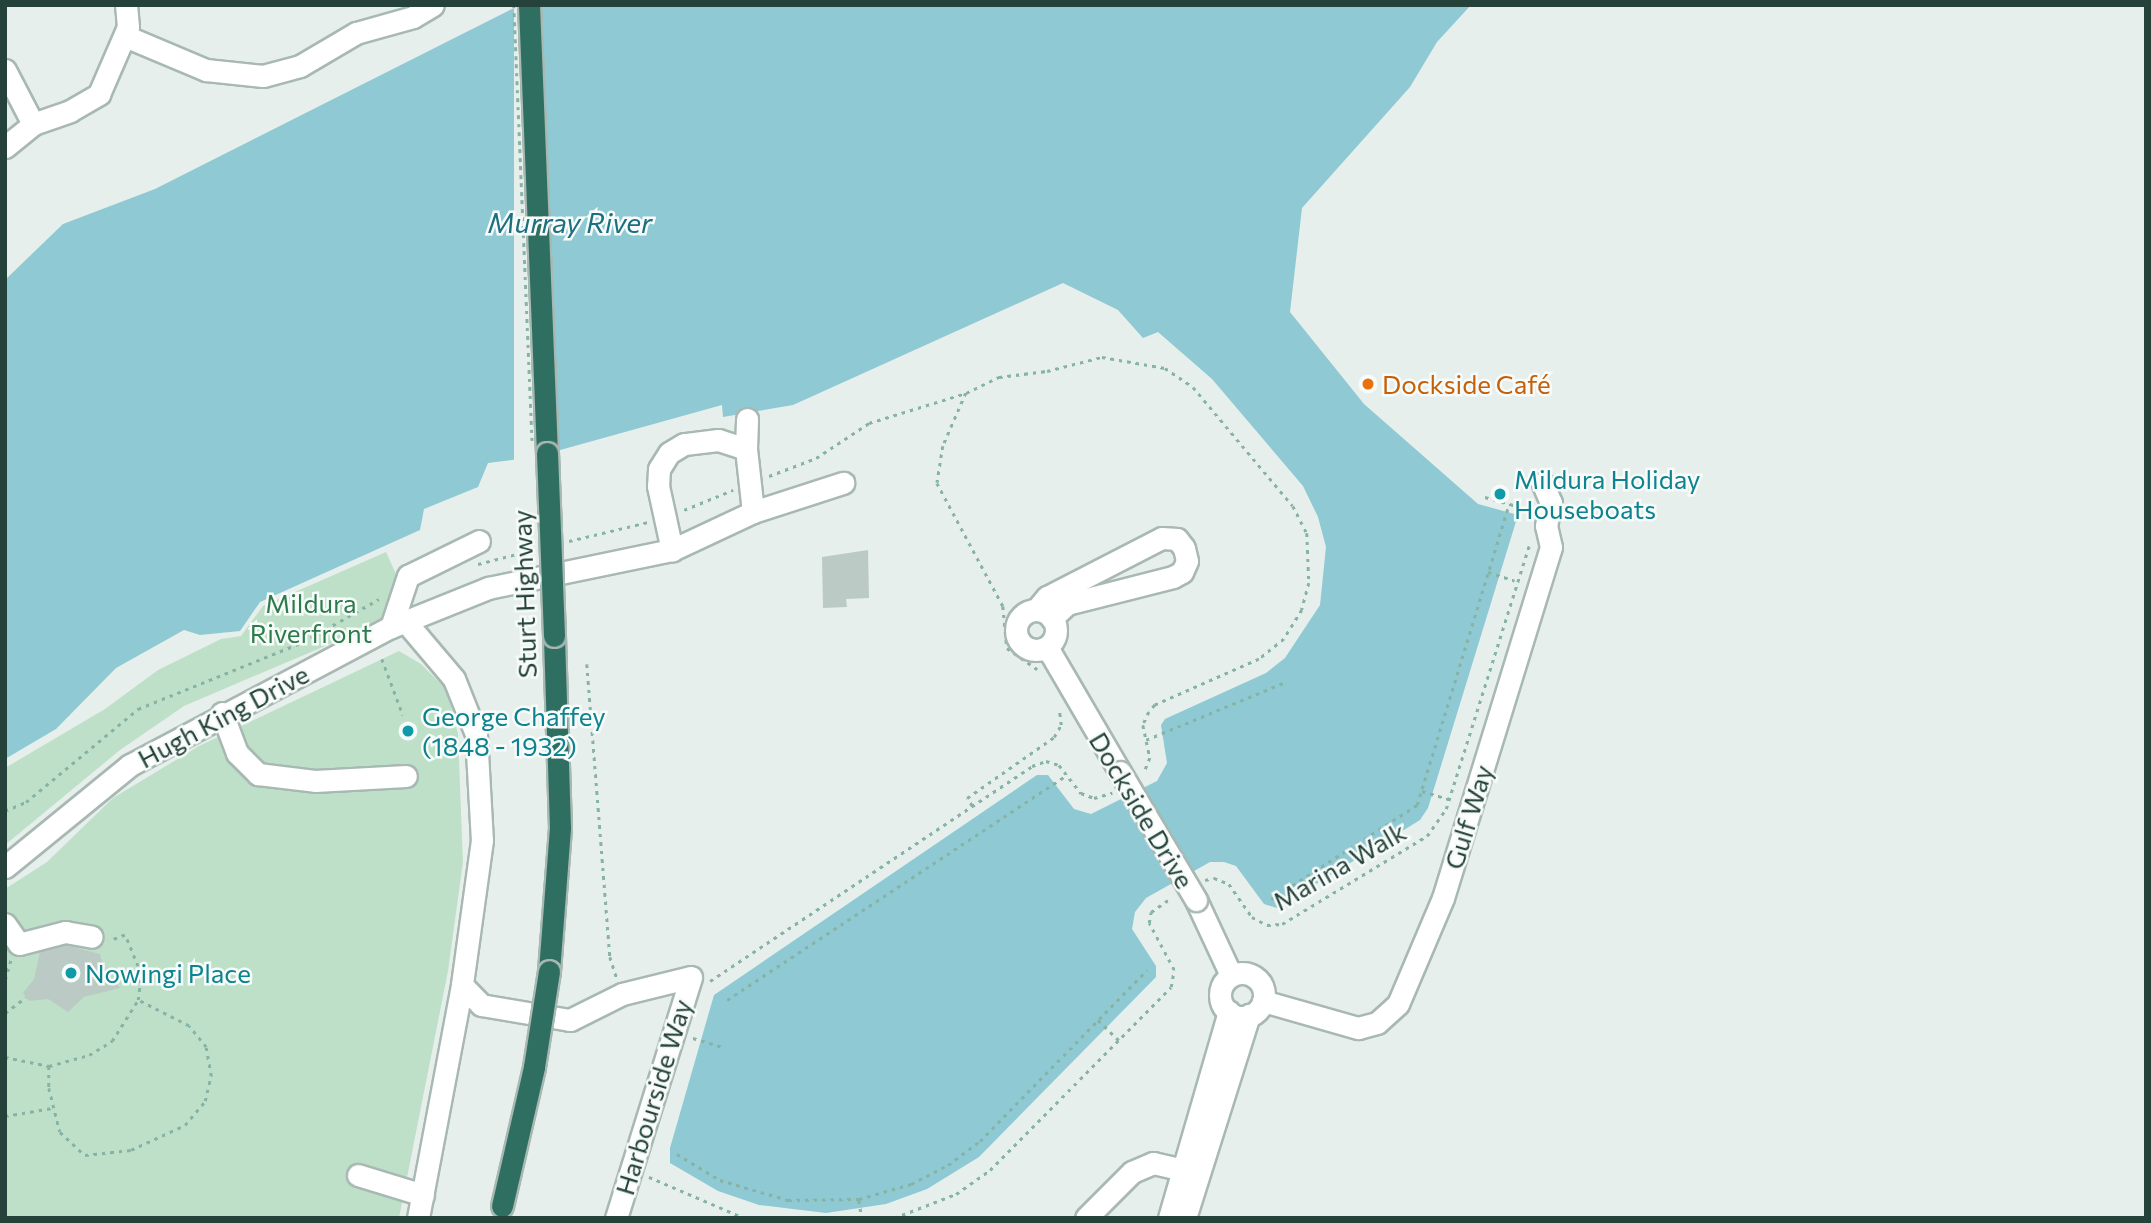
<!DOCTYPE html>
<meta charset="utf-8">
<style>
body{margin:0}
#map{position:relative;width:2151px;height:1223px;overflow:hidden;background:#e6efeb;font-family:Commissioner,sans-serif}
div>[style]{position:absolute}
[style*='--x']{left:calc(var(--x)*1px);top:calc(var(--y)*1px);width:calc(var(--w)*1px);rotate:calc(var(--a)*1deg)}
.green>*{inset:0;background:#bfe0c8}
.water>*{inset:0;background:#8ec9d4}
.pier>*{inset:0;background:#e6efeb;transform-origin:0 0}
.building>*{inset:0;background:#bbcac4}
.path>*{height:2.5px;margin-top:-1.25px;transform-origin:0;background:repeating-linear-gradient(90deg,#86b3a5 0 3.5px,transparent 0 8.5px)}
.roads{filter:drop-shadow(2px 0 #a8b8b2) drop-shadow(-2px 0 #a8b8b2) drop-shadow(0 2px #a8b8b2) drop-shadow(0 -2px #a8b8b2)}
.minor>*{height:21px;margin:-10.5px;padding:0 10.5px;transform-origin:10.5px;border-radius:10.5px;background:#fff}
.minor>.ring{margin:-10.5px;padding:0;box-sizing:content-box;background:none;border:21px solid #fff;border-radius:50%}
.highway>*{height:21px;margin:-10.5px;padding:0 10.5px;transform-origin:10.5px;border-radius:10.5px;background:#2f6f62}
.path-bridge>*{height:2.5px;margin-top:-1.25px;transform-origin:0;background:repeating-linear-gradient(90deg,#86b3a5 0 3.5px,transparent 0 8.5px)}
.bridges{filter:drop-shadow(2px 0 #a8b8b2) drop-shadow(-2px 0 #a8b8b2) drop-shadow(0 2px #a8b8b2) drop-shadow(0 -2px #a8b8b2)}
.minor-bridge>*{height:21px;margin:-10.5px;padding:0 10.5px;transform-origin:10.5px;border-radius:10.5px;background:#fff}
.highway-bridge>*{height:21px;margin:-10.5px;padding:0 10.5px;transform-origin:10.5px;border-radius:10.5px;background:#2f6f62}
.dots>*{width:19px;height:19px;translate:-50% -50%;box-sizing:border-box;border:4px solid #f7fbf9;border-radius:50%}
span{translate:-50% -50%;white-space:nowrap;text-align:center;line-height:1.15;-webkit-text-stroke:5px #f7fbf9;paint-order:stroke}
.food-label{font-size:26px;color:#c56008}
.left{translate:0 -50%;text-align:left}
.culture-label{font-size:26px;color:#0d838f}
.street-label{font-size:26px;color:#24423a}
.park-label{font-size:26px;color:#2d7a4b}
.water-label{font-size:28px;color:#1c6f80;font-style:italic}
.frame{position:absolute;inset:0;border:7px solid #24423a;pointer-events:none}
</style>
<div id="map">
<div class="green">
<i style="clip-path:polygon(386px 552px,412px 609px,184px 706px,120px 750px,5px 845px,5px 768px,105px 709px,158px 670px,221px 639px,241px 636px,263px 606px)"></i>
<i style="clip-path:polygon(399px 651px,421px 664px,447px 690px,458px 734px,463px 862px,448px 971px,399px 1218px,5px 1218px,5px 889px,47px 862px,113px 798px,199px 746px)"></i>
</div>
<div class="water">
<i style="clip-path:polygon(535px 5px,1471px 5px,1437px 42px,1410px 87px,1302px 208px,1290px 312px,1364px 404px,1478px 504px,1518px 515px,1428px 808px,1420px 820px,1277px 908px,1264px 904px,1236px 866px,1224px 862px,1210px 862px,1146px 898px,1135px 912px,1132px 929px,1156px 966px,1156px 977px,979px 1157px,927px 1189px,886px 1204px,826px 1213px,759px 1205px,718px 1191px,670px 1163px,670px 1148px,714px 995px,1037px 775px,1048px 775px,1074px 809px,1091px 814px,1157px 781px,1167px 763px,1161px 725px,1165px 719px,1266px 673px,1285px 658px,1320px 605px,1326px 547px,1318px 517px,1303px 486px,1212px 379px,1158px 332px,1143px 338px,1118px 310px,1063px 283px,793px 405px,723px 417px,722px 405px,535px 457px,488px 463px,478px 487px,424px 509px,420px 530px,260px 602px,240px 631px,200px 635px,184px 630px,116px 668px,56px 729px,5px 759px,5px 280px,63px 224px,155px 189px,512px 9px)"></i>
</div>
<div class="pier">
<i style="left:514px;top:5px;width:28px;height:456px"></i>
</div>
<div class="building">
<i style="clip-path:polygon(868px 550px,869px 598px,846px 599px,847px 607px,823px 608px,822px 557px)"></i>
<i style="clip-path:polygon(65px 945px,100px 954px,104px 969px,120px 988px,84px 997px,68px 1012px,48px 999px,29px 1001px,23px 993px,34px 979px,40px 952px)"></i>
</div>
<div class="path">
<i style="--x:966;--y:393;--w:58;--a:113.5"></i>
<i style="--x:943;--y:446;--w:37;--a:99"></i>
<i style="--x:937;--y:483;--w:140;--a:61.8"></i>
<i style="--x:1003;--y:606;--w:42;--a:84.6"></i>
<i style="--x:1007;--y:648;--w:37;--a:35"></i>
<i style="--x:769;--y:476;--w:50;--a:-21"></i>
<i style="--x:816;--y:458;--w:64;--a:-33.4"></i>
<i style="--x:869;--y:423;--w:102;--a:-17.2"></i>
<i style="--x:966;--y:393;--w:37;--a:-26"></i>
<i style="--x:999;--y:377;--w:48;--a:-7.1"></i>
<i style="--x:1047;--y:371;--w:57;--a:-14.3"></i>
<i style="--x:1102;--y:357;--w:64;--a:9.9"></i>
<i style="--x:1165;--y:368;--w:34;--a:34"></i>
<i style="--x:1193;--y:387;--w:155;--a:50"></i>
<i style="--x:1293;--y:506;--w:30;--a:63"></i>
<i style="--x:1307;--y:533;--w:50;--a:87.7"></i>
<i style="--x:1309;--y:583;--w:28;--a:105"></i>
<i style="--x:1302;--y:610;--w:34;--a:122"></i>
<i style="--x:1284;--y:639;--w:32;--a:141"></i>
<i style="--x:1259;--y:659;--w:114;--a:156.1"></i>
<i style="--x:1155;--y:705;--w:9;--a:131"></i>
<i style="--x:1149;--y:712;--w:14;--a:115"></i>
<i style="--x:1143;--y:725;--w:34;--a:78"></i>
<i style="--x:1150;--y:758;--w:16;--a:112"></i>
<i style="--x:1485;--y:497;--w:48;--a:15.8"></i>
<i style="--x:684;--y:510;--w:53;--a:-22.2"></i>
<i style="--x:569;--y:541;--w:81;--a:-13.5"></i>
<i style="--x:478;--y:564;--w:56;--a:-14.5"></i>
<i style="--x:1488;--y:572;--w:28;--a:18"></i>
<i style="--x:382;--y:659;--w:60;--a:69.4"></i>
<i style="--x:587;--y:664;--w:294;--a:85.5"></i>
<i style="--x:610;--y:957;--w:22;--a:72"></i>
<i style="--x:1146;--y:740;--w:151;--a:-22.6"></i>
<i style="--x:1422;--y:791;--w:28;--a:17"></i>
<i style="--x:972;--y:806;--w:9;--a:-122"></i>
<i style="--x:967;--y:798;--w:106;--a:-35"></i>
<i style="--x:1054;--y:737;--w:14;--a:-60"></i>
<i style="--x:1061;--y:725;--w:17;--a:-97"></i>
<i style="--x:5;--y:811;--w:23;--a:-23"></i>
<i style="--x:26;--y:802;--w:146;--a:-39.7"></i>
<i style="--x:138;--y:709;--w:178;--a:-22.1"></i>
<i style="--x:303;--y:642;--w:87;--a:-29.5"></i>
<i style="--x:1205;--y:880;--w:9;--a:-13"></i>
<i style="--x:1214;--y:878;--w:16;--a:22"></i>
<i style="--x:1229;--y:884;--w:40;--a:55.1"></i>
<i style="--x:1252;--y:917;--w:17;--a:28"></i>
<i style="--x:1267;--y:925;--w:15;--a:-4"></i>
<i style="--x:1282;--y:924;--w:170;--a:-31.3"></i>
<i style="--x:1427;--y:836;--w:33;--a:-55"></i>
<i style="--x:1446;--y:809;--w:279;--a:-72.5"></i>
<i style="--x:1271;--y:899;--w:174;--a:-32.8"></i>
<i style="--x:1417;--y:805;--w:315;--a:-73"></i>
<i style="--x:5;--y:980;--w:22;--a:-74"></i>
<i style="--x:710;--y:981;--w:387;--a:-33.7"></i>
<i style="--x:1032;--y:766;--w:15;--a:-20"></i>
<i style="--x:1046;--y:761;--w:14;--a:17"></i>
<i style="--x:1059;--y:765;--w:36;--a:52"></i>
<i style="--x:1081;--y:793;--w:14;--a:21"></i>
<i style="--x:1094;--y:798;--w:19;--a:-16"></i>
<i style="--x:727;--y:1000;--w:408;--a:-33.5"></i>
<i style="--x:5;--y:1013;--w:26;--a:-37"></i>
<i style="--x:1098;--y:1020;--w:29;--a:44"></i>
<i style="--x:693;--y:1038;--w:34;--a:17"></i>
<i style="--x:5;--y:1057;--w:45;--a:11.6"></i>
<i style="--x:49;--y:1066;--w:41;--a:-15.4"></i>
<i style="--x:89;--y:1055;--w:27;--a:-31"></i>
<i style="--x:112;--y:1041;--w:49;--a:-57.6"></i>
<i style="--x:138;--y:1000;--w:26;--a:-83"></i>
<i style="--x:141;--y:974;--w:42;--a:-112.3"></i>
<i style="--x:125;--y:935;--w:17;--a:159"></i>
<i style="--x:49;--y:1066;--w:22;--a:90"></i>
<i style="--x:49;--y:1088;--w:45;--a:76"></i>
<i style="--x:60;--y:1132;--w:34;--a:43"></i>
<i style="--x:85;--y:1155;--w:46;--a:-6.2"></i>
<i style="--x:131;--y:1150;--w:60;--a:-24.8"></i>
<i style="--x:185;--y:1125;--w:31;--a:-50"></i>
<i style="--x:205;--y:1101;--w:26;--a:-77"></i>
<i style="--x:211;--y:1076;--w:29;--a:-100"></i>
<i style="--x:206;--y:1047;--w:27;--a:-129"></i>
<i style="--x:189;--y:1026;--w:57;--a:-153"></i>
<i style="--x:5;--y:1116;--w:48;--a:-9.7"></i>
<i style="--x:677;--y:1154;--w:50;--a:31.2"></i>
<i style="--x:720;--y:1180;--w:71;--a:16.4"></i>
<i style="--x:788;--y:1200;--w:71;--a:-0.8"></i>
<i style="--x:859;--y:1199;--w:54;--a:-16.1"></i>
<i style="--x:911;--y:1184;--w:42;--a:-27.2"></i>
<i style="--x:948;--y:1165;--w:40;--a:-37"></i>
<i style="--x:980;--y:1141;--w:239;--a:-45.7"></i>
<i style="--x:649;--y:1177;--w:103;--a:23.3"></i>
<i style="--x:859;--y:1200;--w:18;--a:81"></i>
<i style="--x:894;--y:1218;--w:66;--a:-21.2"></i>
<i style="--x:956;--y:1194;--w:42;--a:-35.2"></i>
<i style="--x:990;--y:1170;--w:257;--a:-45.3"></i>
<i style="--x:1171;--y:987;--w:17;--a:-80"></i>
<i style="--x:1174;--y:970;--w:53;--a:-118"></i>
<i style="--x:1149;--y:923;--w:11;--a:-80"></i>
<i style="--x:1151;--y:912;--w:24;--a:-35"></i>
</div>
<div class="roads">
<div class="minor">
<i style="--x:125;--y:36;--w:88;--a:22.8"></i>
<i style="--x:206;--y:70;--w:57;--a:6"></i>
<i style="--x:263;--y:76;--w:38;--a:-15"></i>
<i style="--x:300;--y:66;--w:65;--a:-30.5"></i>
<i style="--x:356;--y:33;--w:59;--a:-15.7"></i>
<i style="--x:413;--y:17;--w:23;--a:-31"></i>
<i style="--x:5;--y:70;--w:61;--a:62.6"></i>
<i style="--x:33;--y:124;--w:39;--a:-19"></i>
<i style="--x:70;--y:111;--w:34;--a:-30"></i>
<i style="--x:99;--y:94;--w:73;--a:-66.6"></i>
<i style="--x:128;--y:27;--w:22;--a:-95"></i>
<i style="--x:5;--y:147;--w:36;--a:-39"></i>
<i style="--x:746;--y:449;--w:30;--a:-88"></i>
<i style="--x:753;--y:512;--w:95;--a:-17.9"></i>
<i class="ring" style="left:1016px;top:610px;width:19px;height:19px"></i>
<i style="--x:1036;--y:610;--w:17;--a:-50"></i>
<i style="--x:1047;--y:597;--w:129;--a:-27.2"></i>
<i style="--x:1162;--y:538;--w:15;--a:4"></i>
<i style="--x:1177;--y:539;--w:11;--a:52"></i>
<i style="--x:1184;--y:548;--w:13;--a:77"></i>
<i style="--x:1187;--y:561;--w:12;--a:114"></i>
<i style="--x:1182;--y:572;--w:10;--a:151"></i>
<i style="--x:1173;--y:577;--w:109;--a:165.7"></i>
<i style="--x:1067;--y:604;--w:21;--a:137"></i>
<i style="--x:405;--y:621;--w:76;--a:49.8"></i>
<i style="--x:454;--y:679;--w:59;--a:68.2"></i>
<i style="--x:476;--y:734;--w:106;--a:86.8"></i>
<i style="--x:482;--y:840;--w:146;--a:97.9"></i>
<i style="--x:462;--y:985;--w:237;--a:100.7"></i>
<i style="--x:391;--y:627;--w:54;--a:-71.6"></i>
<i style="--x:408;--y:576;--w:79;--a:-26.2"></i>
<i style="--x:1047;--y:647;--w:145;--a:59.7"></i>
<i style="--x:222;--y:713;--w:43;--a:69.4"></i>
<i style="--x:237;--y:753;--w:30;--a:45"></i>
<i style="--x:258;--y:774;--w:57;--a:7"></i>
<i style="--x:315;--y:781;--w:91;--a:-3.1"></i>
<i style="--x:5;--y:867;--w:161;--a:-39.2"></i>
<i style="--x:130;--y:765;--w:295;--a:-27.9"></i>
<i style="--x:391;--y:627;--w:105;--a:-21.9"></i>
<i style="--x:488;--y:588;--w:188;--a:-11.7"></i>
<i style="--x:672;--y:550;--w:89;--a:-25.1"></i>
<i style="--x:753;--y:512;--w:63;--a:-96.3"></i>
<i style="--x:746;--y:449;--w:29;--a:-162"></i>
<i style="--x:718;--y:440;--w:34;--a:173"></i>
<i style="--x:684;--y:444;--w:17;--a:149"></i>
<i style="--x:669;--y:453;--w:19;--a:122"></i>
<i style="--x:659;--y:469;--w:17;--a:93"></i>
<i style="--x:658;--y:486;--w:66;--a:77.7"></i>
<i style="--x:1196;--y:900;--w:83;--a:65"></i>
<i style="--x:5;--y:924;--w:24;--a:55"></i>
<i style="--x:19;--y:944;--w:48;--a:-14.6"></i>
<i style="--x:65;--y:932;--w:27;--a:10"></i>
<i class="ring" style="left:1220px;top:973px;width:23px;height:23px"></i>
<i style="--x:462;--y:985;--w:28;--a:46"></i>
<i style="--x:481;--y:1005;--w:90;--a:9.6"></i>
<i style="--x:570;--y:1020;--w:58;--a:-26.6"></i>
<i style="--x:622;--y:994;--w:71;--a:-13.8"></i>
<i style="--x:1263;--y:1001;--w:99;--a:15.9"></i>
<i style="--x:1358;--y:1028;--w:20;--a:-15"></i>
<i style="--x:1377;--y:1023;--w:28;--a:-42"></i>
<i style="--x:1398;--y:1004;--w:115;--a:-67"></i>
<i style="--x:1443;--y:898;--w:367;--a:-72.9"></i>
<i style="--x:1551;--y:547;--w:22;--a:-103"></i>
<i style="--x:1546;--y:526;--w:24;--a:-78"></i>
<i style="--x:1551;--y:503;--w:21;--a:-113"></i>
<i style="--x:358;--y:1175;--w:68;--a:17.1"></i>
<i style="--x:616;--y:1218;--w:252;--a:-72.7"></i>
<i style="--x:1086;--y:1218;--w:65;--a:-45"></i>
<i style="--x:1132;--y:1172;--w:23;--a:-23"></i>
<i style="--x:1153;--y:1163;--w:45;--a:12.8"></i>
<i style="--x:1169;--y:1218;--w:215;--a:-73.8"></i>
<i style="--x:1185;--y:1218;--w:213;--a:-72.5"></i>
</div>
<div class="highway">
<i style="--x:529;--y:5;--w:448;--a:87.7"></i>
<i style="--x:549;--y:971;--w:143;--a:-85.6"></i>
<i style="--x:560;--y:828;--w:192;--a:-91.8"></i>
</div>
</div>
<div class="path-bridge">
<i style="--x:514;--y:5;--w:436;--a:87.6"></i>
</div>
<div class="bridges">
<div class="minor-bridge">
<i style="--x:1120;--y:772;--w:149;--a:59.3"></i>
</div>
<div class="highway-bridge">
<i style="--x:547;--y:453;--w:183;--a:87.8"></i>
<i style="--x:502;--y:1206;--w:143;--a:-77"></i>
<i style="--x:534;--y:1067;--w:97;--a:-81.1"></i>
</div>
</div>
<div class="dots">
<i style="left:1368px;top:384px;background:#e8710a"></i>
<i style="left:1500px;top:494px;background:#0f9aa8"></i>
<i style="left:408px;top:731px;background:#0f9aa8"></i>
<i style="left:71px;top:973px;background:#0f9aa8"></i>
</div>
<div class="food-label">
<span class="left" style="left:1382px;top:384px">Dockside Café</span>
</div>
<div class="culture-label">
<span class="left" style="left:1514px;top:494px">Mildura Holiday<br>Houseboats</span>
<span class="left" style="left:422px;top:731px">George Chaffey<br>(1848 - 1932)</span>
<span class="left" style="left:85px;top:973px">Nowingi Place</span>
</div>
<div class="street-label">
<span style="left:524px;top:594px;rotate:-92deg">Sturt Highway</span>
<span style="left:223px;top:716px;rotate:-28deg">Hugh King Drive</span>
<span style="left:1142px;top:810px;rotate:59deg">Dockside Drive</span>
<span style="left:1468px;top:817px;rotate:-73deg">Gulf Way</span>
<span style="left:1339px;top:866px;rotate:-30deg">Marina Walk</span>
<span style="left:653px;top:1097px;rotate:-73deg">Harbourside Way</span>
</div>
<div class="park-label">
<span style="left:311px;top:618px">Mildura<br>Riverfront</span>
</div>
<div class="water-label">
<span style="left:570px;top:222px">Murray River</span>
</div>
<div class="frame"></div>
</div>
